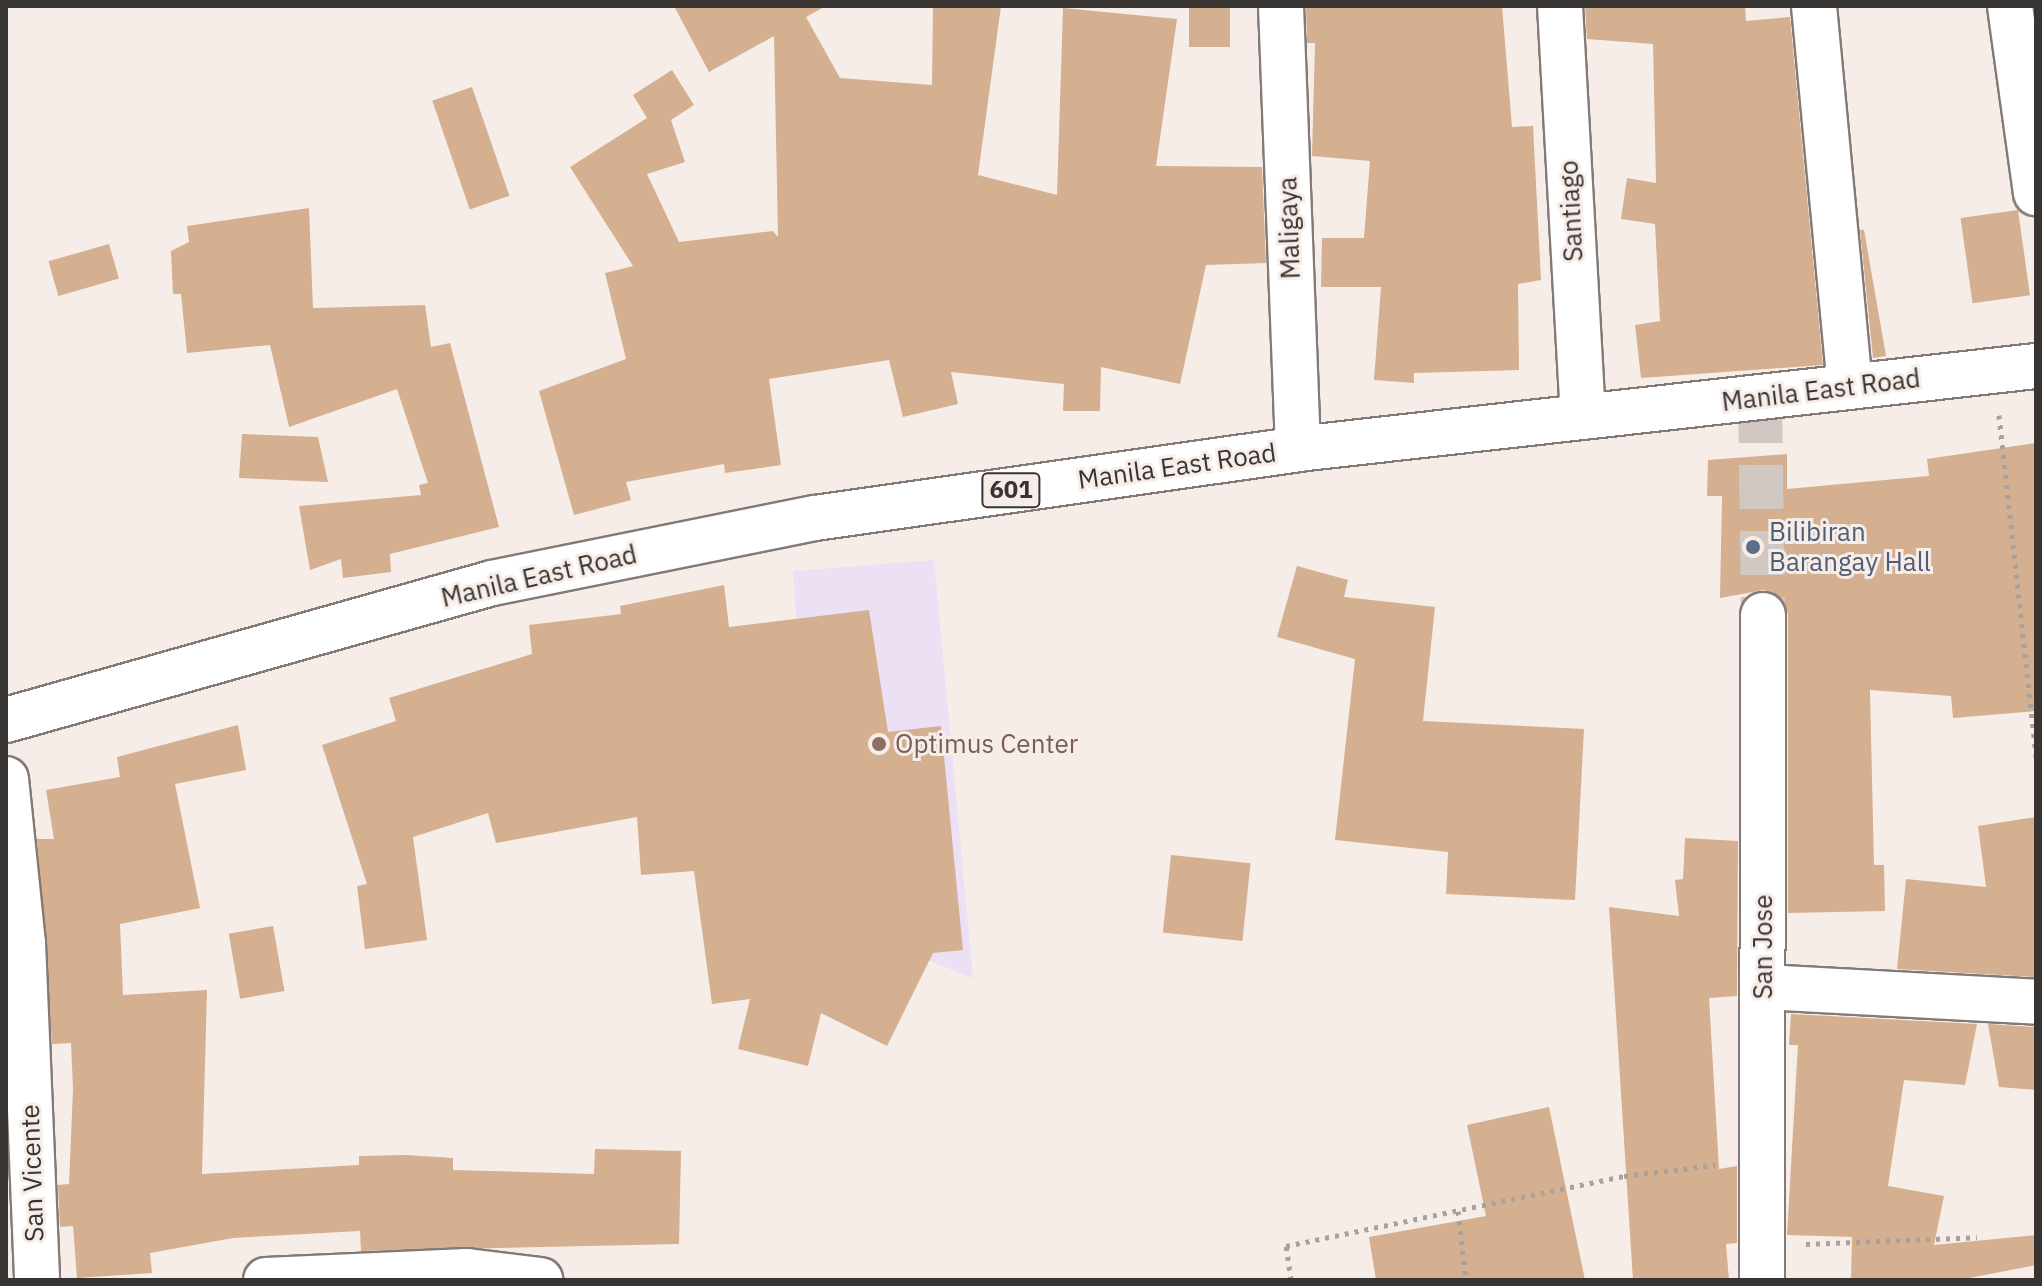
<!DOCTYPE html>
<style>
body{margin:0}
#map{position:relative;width:2042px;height:1286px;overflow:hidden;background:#f7ede8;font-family:"IBM Plex Sans",sans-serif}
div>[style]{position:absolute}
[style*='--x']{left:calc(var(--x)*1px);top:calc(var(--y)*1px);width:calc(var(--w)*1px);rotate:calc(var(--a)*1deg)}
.education>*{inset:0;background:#ece0f5}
.building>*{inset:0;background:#d4af90;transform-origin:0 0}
.minor-tunnel>*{height:44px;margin-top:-22px;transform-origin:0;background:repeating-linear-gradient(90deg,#d1c8c4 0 44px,transparent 0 66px)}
.path>*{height:5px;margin-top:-2.5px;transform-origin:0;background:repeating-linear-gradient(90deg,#a8a19d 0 4px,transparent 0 10px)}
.roads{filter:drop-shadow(2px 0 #837a76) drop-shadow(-2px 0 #837a76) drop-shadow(0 2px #837a76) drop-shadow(0 -2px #837a76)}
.minor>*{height:44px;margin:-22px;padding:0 22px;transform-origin:22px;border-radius:22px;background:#fff}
.major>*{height:44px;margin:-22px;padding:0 22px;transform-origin:22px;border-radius:22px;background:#fff}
.dots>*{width:22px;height:22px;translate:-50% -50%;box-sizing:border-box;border:4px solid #f7ede8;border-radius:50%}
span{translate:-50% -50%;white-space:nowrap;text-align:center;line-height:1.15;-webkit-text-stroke:6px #f7ede8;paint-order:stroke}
.shield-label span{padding:2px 6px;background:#f7ede8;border:2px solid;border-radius:6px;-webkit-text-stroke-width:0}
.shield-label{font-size:24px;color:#383432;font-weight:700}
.street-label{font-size:26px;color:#383432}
.service-label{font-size:26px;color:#4e5e75}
.left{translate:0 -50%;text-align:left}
.education-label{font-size:26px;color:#785e54}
.frame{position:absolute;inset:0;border:8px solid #383432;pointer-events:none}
</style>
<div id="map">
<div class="education">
<i style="clip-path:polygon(934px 560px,973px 978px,819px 918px,793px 571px)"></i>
</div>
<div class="building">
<i style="clip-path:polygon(674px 6px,826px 6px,806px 17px,840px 78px,932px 85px,933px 6px,1001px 6px,978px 175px,1057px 195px,1063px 8px,1177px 19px,1156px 166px,1262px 167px,1266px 263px,1206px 265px,1180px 384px,1101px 367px,1100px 411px,1063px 411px,1064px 384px,951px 372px,958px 404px,903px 417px,889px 360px,769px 379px,781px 465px,725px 473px,724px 464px,626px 482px,631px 500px,574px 515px,539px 391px,626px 359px,605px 273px,633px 266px,570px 167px,647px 118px,633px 95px,672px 70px,694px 105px,671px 120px,685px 162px,647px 174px,679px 242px,773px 231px,778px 237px,774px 36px,709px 72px)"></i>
<i style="left:1189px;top:6px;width:41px;height:41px"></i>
<i style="clip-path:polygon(1306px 6px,1502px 6px,1512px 127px,1533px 126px,1541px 280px,1518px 284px,1519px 370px,1414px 373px,1414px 383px,1374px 380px,1381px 287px,1321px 287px,1322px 238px,1364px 238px,1370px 161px,1312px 156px,1315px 43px,1307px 43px)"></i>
<i style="clip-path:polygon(1585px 6px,1745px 6px,1746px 21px,1790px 17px,1823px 365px,1641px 378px,1635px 325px,1660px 321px,1655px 224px,1621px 219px,1627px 178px,1656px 183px,1653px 44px,1587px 39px)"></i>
<i style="left:472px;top:87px;width:115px;height:42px;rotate:71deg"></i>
<i style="clip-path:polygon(309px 208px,313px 308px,425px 305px,431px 347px,450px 343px,499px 527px,390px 554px,391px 572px,343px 578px,341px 559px,310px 570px,299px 506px,421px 495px,419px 485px,428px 483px,397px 389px,289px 427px,270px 345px,187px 353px,181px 294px,173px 294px,171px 251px,189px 242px,187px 226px)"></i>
<i style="left:2018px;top:210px;width:86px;height:58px;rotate:82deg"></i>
<i style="clip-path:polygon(1860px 230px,1864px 230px,1886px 356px,1873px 358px)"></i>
<i style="left:109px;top:244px;width:36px;height:63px;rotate:74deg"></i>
<i style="clip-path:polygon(242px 434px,318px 437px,328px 482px,239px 478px)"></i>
<i style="clip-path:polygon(2036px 443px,2036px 711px,1953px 718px,1951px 696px,1870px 690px,1874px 865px,1884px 865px,1885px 911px,1788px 913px,1788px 614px,1781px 599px,1764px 590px,1720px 598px,1722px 496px,1707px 496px,1708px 460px,1787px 454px,1787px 489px,1929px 476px,1927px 459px)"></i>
<i style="clip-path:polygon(1297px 566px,1348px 580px,1344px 597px,1435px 607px,1423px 721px,1584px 729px,1575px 900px,1446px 894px,1448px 852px,1335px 840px,1355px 659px,1277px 637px)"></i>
<i style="clip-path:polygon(724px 585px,729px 627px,869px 610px,888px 732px,941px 726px,963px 950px,933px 953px,887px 1046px,821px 1013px,808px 1066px,738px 1049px,750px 999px,712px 1004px,694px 871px,641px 875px,637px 817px,496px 843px,488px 813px,413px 837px,427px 940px,365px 949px,357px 886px,367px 884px,322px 745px,396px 721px,389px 698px,532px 654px,529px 625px,621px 614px,620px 606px)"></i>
<i style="clip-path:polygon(238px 725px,246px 770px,175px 784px,200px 908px,120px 924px,123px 995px,207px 990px,202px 1174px,359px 1165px,359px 1156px,405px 1155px,453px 1158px,453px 1170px,594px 1174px,595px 1149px,681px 1151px,679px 1244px,361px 1251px,360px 1231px,233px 1238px,150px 1253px,152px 1273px,77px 1278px,73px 1226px,60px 1227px,58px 1185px,69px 1184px,73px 1089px,71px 1043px,52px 1044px,37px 839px,54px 839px,46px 790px,120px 777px,117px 757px)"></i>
<i style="clip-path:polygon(2036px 817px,2036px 977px,1897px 969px,1906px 879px,1986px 887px,1978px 826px)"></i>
<i style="clip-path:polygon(1685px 838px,1738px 841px,1737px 996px,1709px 998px,1719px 1169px,1737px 1166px,1737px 1243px,1726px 1244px,1729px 1280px,1633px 1280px,1609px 907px,1679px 916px,1675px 880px,1683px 879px)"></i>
<i style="left:1171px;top:855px;width:80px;height:78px;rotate:6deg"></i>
<i style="left:273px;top:926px;width:66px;height:45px;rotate:80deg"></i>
<i style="clip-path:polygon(1791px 1014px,1977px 1024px,1965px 1085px,1904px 1080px,1888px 1186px,1944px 1196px,1934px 1245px,2036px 1235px,2036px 1265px,1959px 1280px,1851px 1280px,1852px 1237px,1787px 1235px,1798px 1045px,1789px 1045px)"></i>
<i style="clip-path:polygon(1988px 1024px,2036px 1027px,2036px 1090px,1999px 1087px)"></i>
<i style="clip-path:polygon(1549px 1107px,1585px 1280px,1376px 1280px,1369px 1237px,1486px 1216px,1467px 1125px)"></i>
</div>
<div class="minor-tunnel">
<i style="--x:1760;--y:399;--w:216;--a:89.2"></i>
</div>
<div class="path">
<i style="--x:1999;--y:415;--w:345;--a:83.8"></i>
<i style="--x:1458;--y:1211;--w:69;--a:83.4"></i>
<i style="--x:1806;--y:1244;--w:171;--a:-2.3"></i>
<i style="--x:1291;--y:1280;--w:34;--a:-98"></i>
<i style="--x:1286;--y:1246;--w:345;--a:-11.7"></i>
<i style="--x:1624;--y:1176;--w:92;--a:-6.9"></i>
</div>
<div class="roads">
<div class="minor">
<i style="--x:1281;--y:6;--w:443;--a:87.8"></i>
<i style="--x:1560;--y:6;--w:411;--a:86.8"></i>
<i style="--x:1814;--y:6;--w:381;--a:84.6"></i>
<i style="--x:2010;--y:6;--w:189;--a:82.1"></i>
<i style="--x:6;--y:779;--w:165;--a:84.1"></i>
<i style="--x:23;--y:943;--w:337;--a:87.6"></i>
<i style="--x:1763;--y:987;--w:273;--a:3.1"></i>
<i style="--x:266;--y:1280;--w:201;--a:-2.6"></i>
<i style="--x:467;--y:1271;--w:74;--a:7"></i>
<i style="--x:1762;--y:1280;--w:665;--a:-89.91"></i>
</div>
<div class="major">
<i style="--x:6;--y:720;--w:505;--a:-15.74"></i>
<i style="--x:492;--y:583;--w:329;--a:-11.4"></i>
<i style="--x:815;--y:518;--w:488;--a:-8.1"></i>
<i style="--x:1298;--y:449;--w:743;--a:-6.42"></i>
</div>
</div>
<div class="dots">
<i style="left:1753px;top:547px;background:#5c6f8a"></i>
<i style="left:879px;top:744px;background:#8d6e63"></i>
</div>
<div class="shield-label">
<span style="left:1011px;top:490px">601</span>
</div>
<div class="street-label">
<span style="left:1571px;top:211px;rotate:-93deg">Santiago</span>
<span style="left:1289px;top:228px;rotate:-92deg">Maligaya</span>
<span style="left:1821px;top:390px;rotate:-7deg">Manila East Road</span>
<span style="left:1177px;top:466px;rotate:-8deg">Manila East Road</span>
<span style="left:539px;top:576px;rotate:-13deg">Manila East Road</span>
<span style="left:1763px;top:947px;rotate:-90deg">San Jose</span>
<span style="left:32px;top:1173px;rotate:-92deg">San Vicente</span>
</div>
<div class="service-label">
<span class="left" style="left:1769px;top:547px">Bilibiran<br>Barangay Hall</span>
</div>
<div class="education-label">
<span class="left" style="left:895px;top:744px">Optimus Center</span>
</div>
<div class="frame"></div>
</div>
